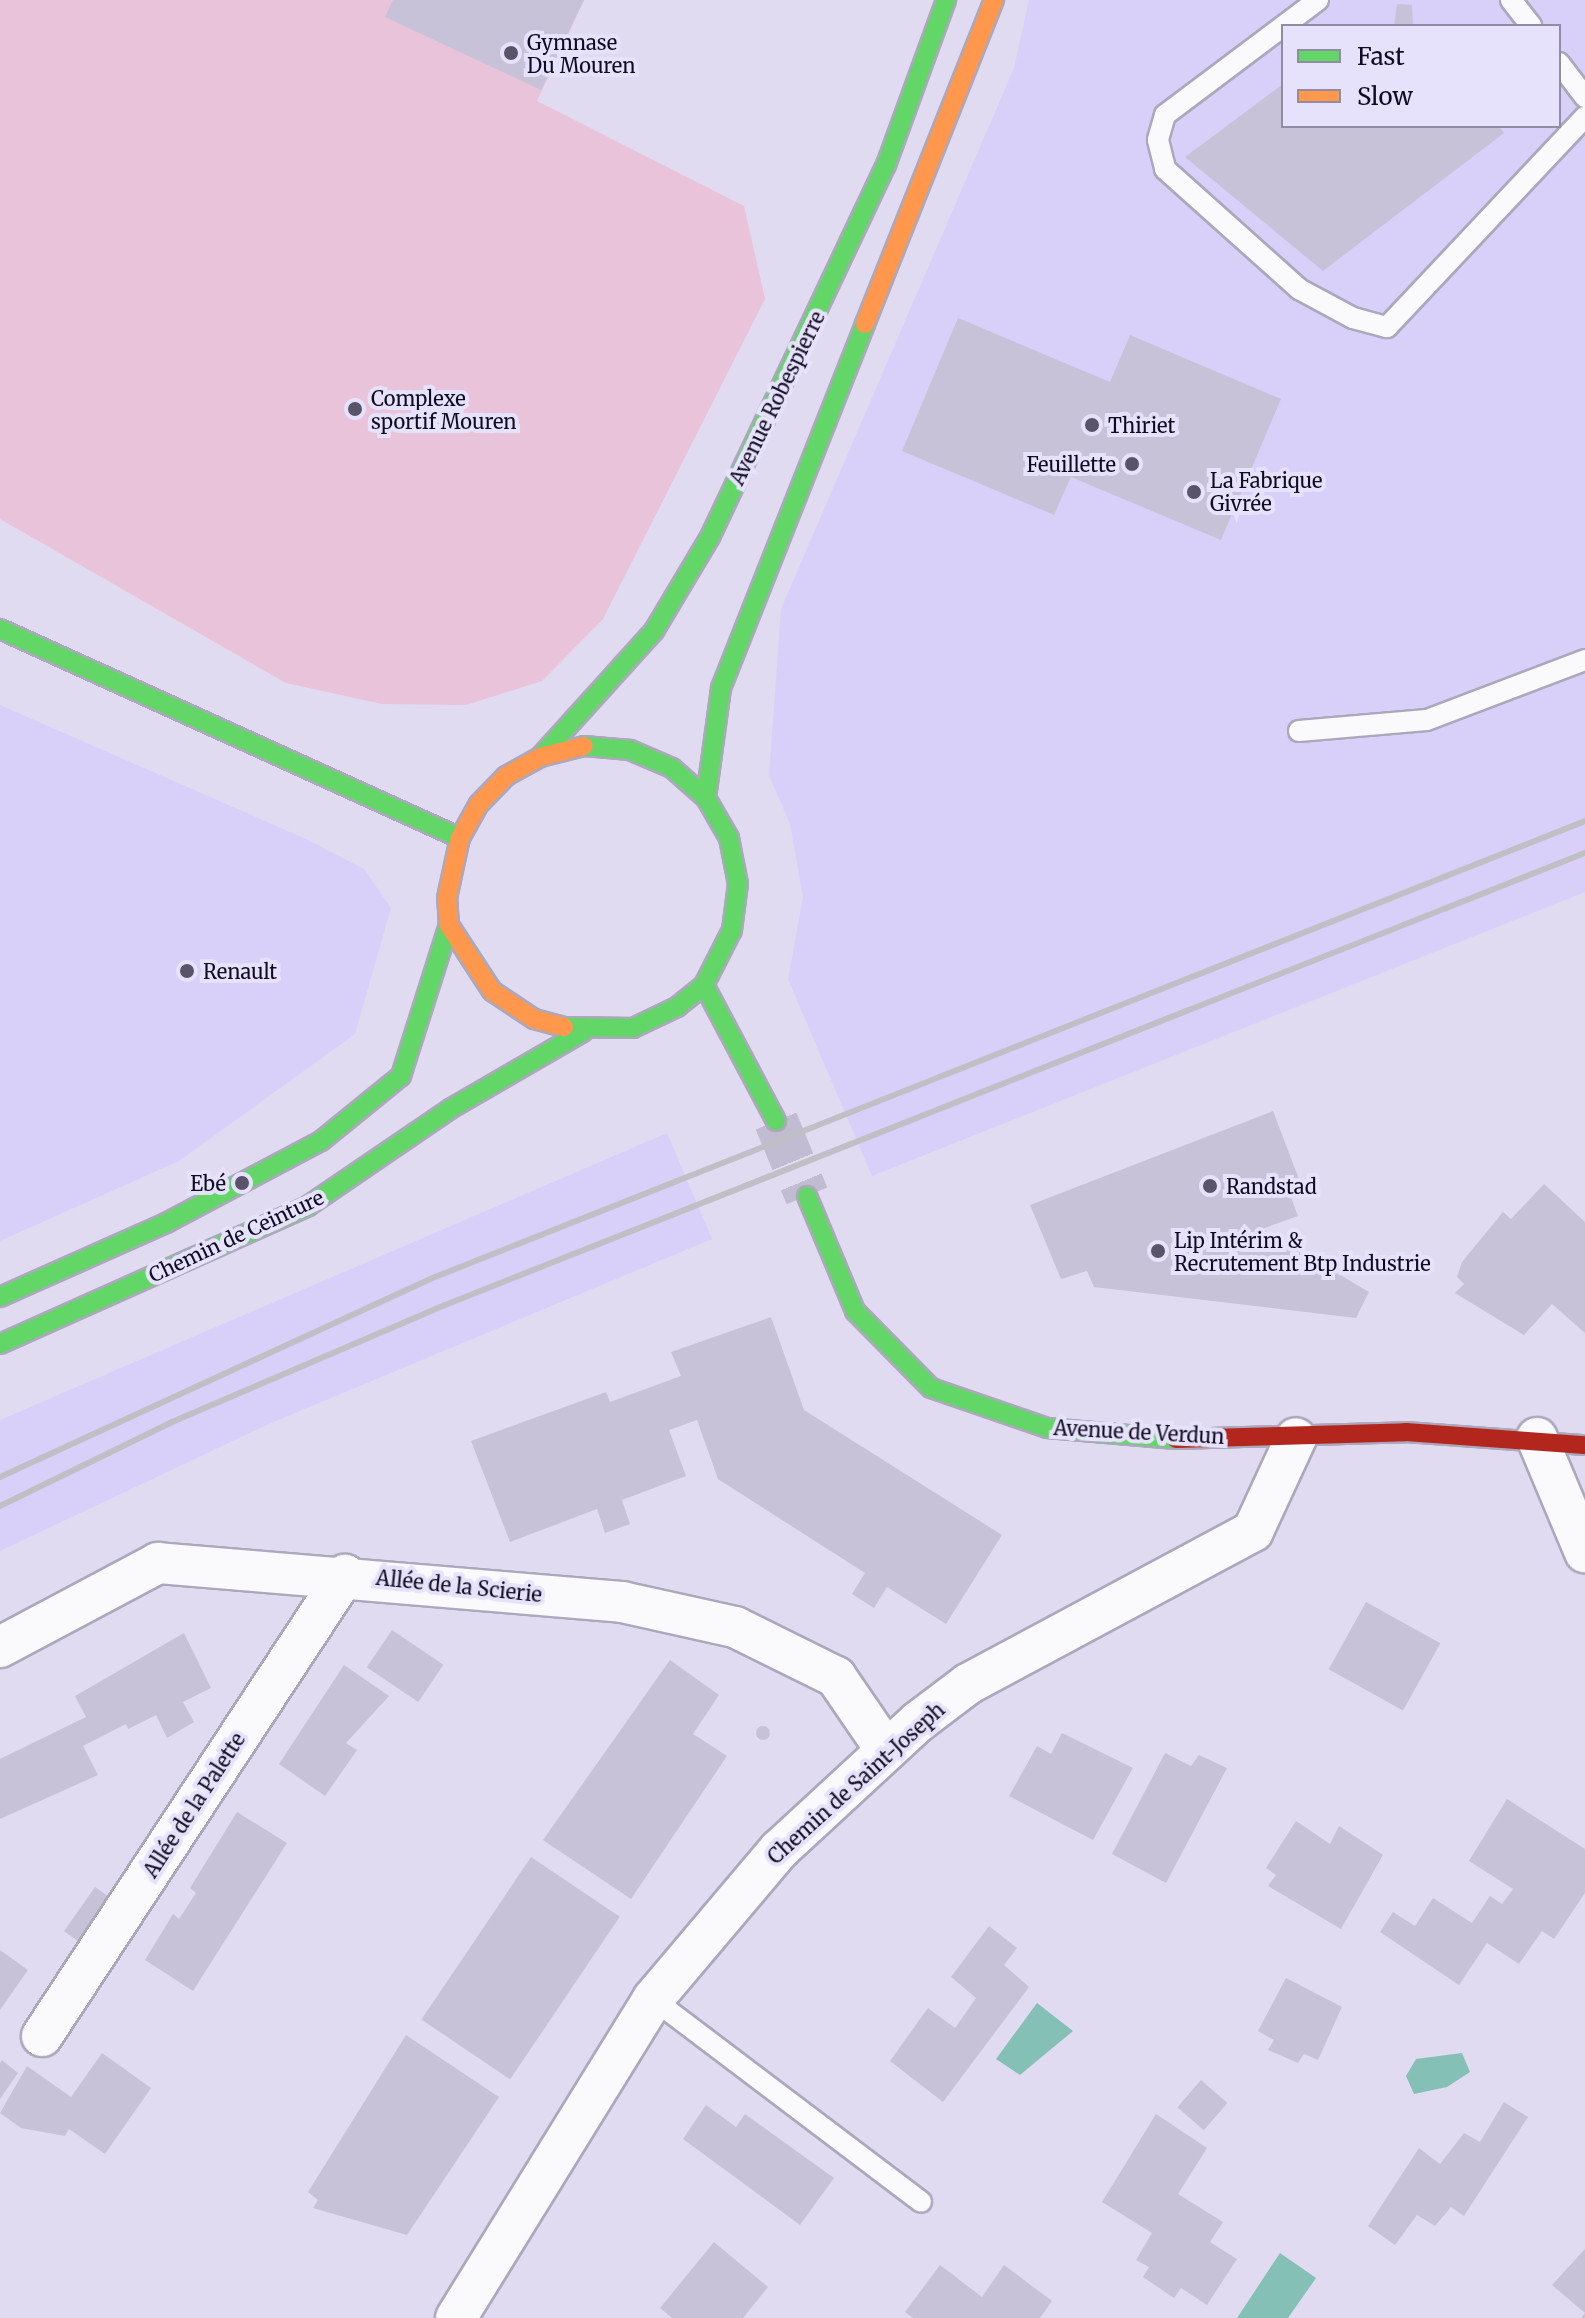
<!DOCTYPE html>
<meta charset="utf-8">
<style>
body{margin:0}
#map{position:relative;width:1585px;height:2318px;overflow:hidden;background:#e0dbf1;font-family:Merriweather,serif}
div>[style]{position:absolute}
[style*='--x']{left:calc(var(--x)*1px);top:calc(var(--y)*1px);width:calc(var(--w)*1px);rotate:calc(var(--a)*1deg)}
.built>*{inset:0;background:#d8d0f9}
.green>*{inset:0;background:#e8c3da}
.water>*{inset:0;background:#84c0b6}
.building>*{inset:0;background:#c8c2d8;transform-origin:0 0}
.round{border-radius:50%}
.secondary-tunnel>*{height:44px;margin-top:-22px;transform-origin:0;background:repeating-linear-gradient(90deg,#c1bcd2 0 44px,transparent 0 66px)}
.roads{filter:drop-shadow(2px 0 #aca8bc) drop-shadow(-2px 0 #aca8bc) drop-shadow(0 2px #aca8bc) drop-shadow(0 -2px #aca8bc)}
.lane>*{height:20px;margin:-10px;padding:0 10px;transform-origin:10px;border-radius:10px;background:#fafafd}
.street>*{height:40px;margin:-20px;padding:0 20px;transform-origin:20px;border-radius:20px;background:#fafafd}
.fast>*{height:18px;margin:-9px;padding:0 9px;transform-origin:9px;border-radius:9px;background:#63d668}
.slow>*{height:18px;margin:-9px;padding:0 9px;transform-origin:9px;border-radius:9px;background:#ff974d}
.jam>*{height:18px;margin:-9px;padding:0 9px;transform-origin:9px;border-radius:9px;background:#b3261e}
.rail>*{height:6px;margin:-3px;padding:0 3px;transform-origin:3px;border-radius:3px;background:#c0bfc5}
.dots>*{width:22px;height:22px;translate:-50% -50%;box-sizing:border-box;border:4px solid #e7e2fc;border-radius:50%}
span{translate:-50% -50%;white-space:nowrap;text-align:center;line-height:1.15;-webkit-text-stroke:8px #e7e2fc;paint-order:stroke}
.poi-label{font-size:20px;color:#110b21}
.left{translate:0 -50%;text-align:left}
.right{translate:-100% -50%;text-align:right}
.street-label{font-size:20px;color:#110b21}
.legend{position:absolute;left:1281px;top:24px;width:280px;height:104px;box-sizing:border-box;background:#e7e2fc;border:2px solid #918ca4;margin:0;padding:10px 14px;list-style:none;font-size:24px;color:#110b21}
.legend li{display:flex;align-items:center;gap:16px;height:40px}
.legend b{width:40px;border:2px solid #918ca4}
</style>
<div id="map">
<div class="built">
<i style="clip-path:polygon(evenodd,1029px 0,1585px 0,1585px 892px,872px 1176px,788px 979px,803px 897px,790px 824px,769px 775px,781px 609px,1014px 68px,1029px 0,1283px 26px,1559px 26px,1559px 126px,1283px 126px,1283px 26px)"></i>
<i style="clip-path:polygon(0 705px,306px 839px,364px 869px,391px 908px,355px 1034px,179px 1161px,0 1241px)"></i>
<i style="clip-path:polygon(667px 1133px,712px 1239px,271px 1423px,0 1551px,0 1420px)"></i>
</div>
<div class="green">
<i style="clip-path:polygon(0 0,584px 0,537px 101px,744px 206px,765px 299px,603px 619px,542px 681px,466px 705px,382px 704px,286px 683px,0 519px)"></i>
</div>
<div class="water">
<i style="clip-path:polygon(1037px 2003px,1073px 2031px,1020px 2075px,996px 2059px)"></i>
<i style="clip-path:polygon(1462px 2053px,1470px 2072px,1447px 2087px,1414px 2094px,1406px 2076px,1416px 2059px)"></i>
<i style="clip-path:polygon(1280px 2253px,1316px 2278px,1288px 2318px,1237px 2318px)"></i>
</div>
<div class="building">
<i style="clip-path:polygon(393px 0,584px 0,541px 90px,385px 17px)"></i>
<i style="clip-path:polygon(1397px 4px,1412px 5px,1413px 26px,1394px 26px)"></i>
<i style="clip-path:polygon(1283px 84px,1283px 126px,1499px 126px,1504px 133px,1323px 271px,1185px 157px)"></i>
<i style="clip-path:polygon(958px 318px,1110px 382px,1130px 335px,1281px 399px,1221px 540px,1071px 477px,1054px 515px,902px 451px)"></i>
<i style="clip-path:polygon(1273px 1111px,1302px 1187px,1290px 1195px,1298px 1216px,1262px 1229px,1369px 1292px,1356px 1318px,1094px 1287px,1087px 1271px,1061px 1279px,1030px 1205px)"></i>
<i style="clip-path:polygon(1544px 1184px,1585px 1222px,1585px 1333px,1552px 1304px,1524px 1335px,1455px 1293px,1464px 1284px,1457px 1277px,1462px 1262px,1503px 1212px,1511px 1219px)"></i>
<i style="clip-path:polygon(771px 1317px,804px 1410px,1002px 1535px,946px 1624px,887px 1587px,874px 1608px,852px 1594px,865px 1573px,718px 1479px,697px 1420px,669px 1430px,686px 1476px,622px 1500px,630px 1524px,605px 1533px,597px 1509px,510px 1542px,471px 1441px,606px 1392px,610px 1402px,681px 1376px,671px 1352px)"></i>
<i style="left:1366px;top:1602px;width:85px;height:77px;rotate:29deg"></i>
<i style="left:392px;top:1630px;width:62px;height:45px;rotate:34deg"></i>
<i style="clip-path:polygon(184px 1633px,211px 1688px,183px 1702px,194px 1722px,167px 1738px,156px 1715px,128px 1729px,126px 1724px,83px 1746px,98px 1775px,0 1819px,0 1759px,86px 1717px,75px 1696px)"></i>
<i style="clip-path:polygon(670px 1660px,719px 1695px,693px 1734px,727px 1756px,631px 1899px,543px 1840px)"></i>
<i style="clip-path:polygon(344px 1665px,389px 1696px,346px 1743px,357px 1750px,325px 1796px,279px 1764px)"></i>
<i class="round" style="left:756px;top:1726px;width:14px;height:14px"></i>
<i style="clip-path:polygon(1062px 1733px,1133px 1768px,1093px 1840px,1009px 1796px,1037px 1746px,1051px 1754px)"></i>
<i style="clip-path:polygon(1165px 1753px,1191px 1766px,1199px 1755px,1227px 1768px,1166px 1883px,1112px 1854px)"></i>
<i style="clip-path:polygon(1507px 1799px,1585px 1849px,1585px 1893px,1554px 1939px,1542px 1931px,1519px 1964px,1487px 1943px,1459px 1985px,1380px 1932px,1393px 1912px,1415px 1926px,1433px 1898px,1472px 1923px,1490px 1896px,1502px 1904px,1513px 1889px,1469px 1861px)"></i>
<i style="clip-path:polygon(237px 1812px,287px 1843px,193px 1991px,145px 1960px,173px 1914px,179px 1919px,196px 1893px,190px 1888px)"></i>
<i style="clip-path:polygon(1296px 1821px,1330px 1844px,1339px 1826px,1383px 1855px,1341px 1929px,1268px 1886px,1276px 1875px,1266px 1868px)"></i>
<i style="left:531px;top:1857px;width:107px;height:196px;rotate:34deg"></i>
<i style="left:95px;top:1887px;width:24px;height:54px;rotate:35deg"></i>
<i style="clip-path:polygon(989px 1926px,1017px 1948px,1004px 1965px,1029px 1987px,943px 2102px,890px 2061px,928px 2008px,955px 2028px,976px 1998px,951px 1977px)"></i>
<i style="clip-path:polygon(0 1950px,28px 1970px,0 2010px)"></i>
<i style="clip-path:polygon(1286px 1978px,1342px 2007px,1318px 2060px,1304px 2054px,1298px 2063px,1268px 2050px,1274px 2040px,1258px 2031px)"></i>
<i style="clip-path:polygon(406px 2035px,499px 2097px,407px 2235px,313px 2208px,318px 2200px,308px 2192px)"></i>
<i style="clip-path:polygon(102px 2053px,151px 2088px,105px 2154px,69px 2129px,65px 2136px,21px 2128px,0 2113px,27px 2066px,71px 2097px)"></i>
<i style="clip-path:polygon(2px 2060px,18px 2073px,0 2099px,0 2063px)"></i>
<i style="left:1201px;top:2080px;width:35px;height:36px;rotate:41deg"></i>
<i style="clip-path:polygon(1504px 2102px,1528px 2117px,1464px 2216px,1451px 2207px,1435px 2226px,1417px 2215px,1395px 2245px,1368px 2226px,1419px 2148px,1440px 2164px,1464px 2133px,1480px 2142px)"></i>
<i style="clip-path:polygon(706px 2105px,736px 2127px,745px 2114px,834px 2178px,800px 2225px,683px 2139px)"></i>
<i style="clip-path:polygon(1156px 2114px,1207px 2148px,1178px 2194px,1223px 2222px,1210px 2242px,1237px 2259px,1207px 2305px,1181px 2288px,1174px 2298px,1143px 2277px,1149px 2267px,1136px 2260px,1152px 2233px,1102px 2202px)"></i>
<i style="clip-path:polygon(714px 2242px,768px 2287px,743px 2318px,672px 2318px,660px 2308px)"></i>
<i style="clip-path:polygon(1585px 2249px,1585px 2318px,1581px 2318px,1585px 2313px,1552px 2285px)"></i>
<i style="clip-path:polygon(940px 2265px,982px 2297px,1004px 2265px,1052px 2301px,1040px 2318px,913px 2318px,905px 2312px)"></i>
</div>
<div class="secondary-tunnel">
<i style="--x:776;--y:1121;--w:81;--a:67.5"></i>
</div>
<div class="roads">
<div class="lane">
<i style="--x:1318;--y:0;--w:191;--a:143.1"></i>
<i style="--x:1165;--y:115;--w:26;--a:106"></i>
<i style="--x:1158;--y:140;--w:30;--a:76"></i>
<i style="--x:1165;--y:169;--w:180;--a:41.8"></i>
<i style="--x:1299;--y:289;--w:61;--a:28.2"></i>
<i style="--x:1353;--y:318;--w:35;--a:15"></i>
<i style="--x:1387;--y:327;--w:289;--a:-46.7"></i>
<i style="--x:1511;--y:0;--w:33;--a:52"></i>
<i style="--x:1559;--y:63;--w:43;--a:52.6"></i>
<i style="--x:1299;--y:731;--w:128;--a:-4.9"></i>
<i style="--x:1427;--y:720;--w:169;--a:-20.8"></i>
<i style="--x:653;--y:1999;--w:336;--a:37.1"></i>
</div>
<div class="street">
<i style="--x:1537;--y:1438;--w:124;--a:67.2"></i>
<i style="--x:0;--y:1647;--w:179;--a:-28"></i>
<i style="--x:158;--y:1563;--w:466;--a:4.8"></i>
<i style="--x:622;--y:1602;--w:116;--a:12.5"></i>
<i style="--x:735;--y:1627;--w:113;--a:26.3"></i>
<i style="--x:836;--y:1677;--w:88;--a:55.6"></i>
<i style="--x:42;--y:2036;--w:552;--a:-56.68"></i>
<i style="--x:456;--y:2318;--w:375;--a:-58.3"></i>
<i style="--x:653;--y:1999;--w:195;--a:-49.8"></i>
<i style="--x:779;--y:1850;--w:190;--a:-42.7"></i>
<i style="--x:919;--y:1721;--w:61;--a:-37.1"></i>
<i style="--x:968;--y:1684;--w:323;--a:-28.2"></i>
<i style="--x:1253;--y:1531;--w:102;--a:-65.2"></i>
</div>
<div class="fast">
<i style="--x:0;--y:629;--w:505;--a:24.43"></i>
<i style="--x:540;--y:757;--w:170;--a:-47.9"></i>
<i style="--x:654;--y:631;--w:109;--a:-59.2"></i>
<i style="--x:710;--y:537;--w:412;--a:-64.7"></i>
<i style="--x:886;--y:165;--w:176;--a:-70"></i>
<i style="--x:706;--y:798;--w:111;--a:-82.2"></i>
<i style="--x:721;--y:688;--w:391;--a:-68.4"></i>
<i style="--x:704;--y:985;--w:154;--a:62.1"></i>
<i style="--x:564;--y:1027;--w:69;--a:0.8"></i>
<i style="--x:633;--y:1028;--w:49;--a:-25.5"></i>
<i style="--x:677;--y:1007;--w:35;--a:-39"></i>
<i style="--x:704;--y:985;--w:62;--a:-63"></i>
<i style="--x:732;--y:930;--w:46;--a:-82.6"></i>
<i style="--x:738;--y:884;--w:47;--a:-101.1"></i>
<i style="--x:729;--y:838;--w:46;--a:-119.9"></i>
<i style="--x:706;--y:798;--w:45;--a:-138.6"></i>
<i style="--x:672;--y:768;--w:46;--a:-156.8"></i>
<i style="--x:630;--y:750;--w:46;--a:-175"></i>
<i style="--x:807;--y:1196;--w:125;--a:67.3"></i>
<i style="--x:855;--y:1311;--w:108;--a:45.4"></i>
<i style="--x:931;--y:1388;--w:123;--a:19"></i>
<i style="--x:1047;--y:1428;--w:129;--a:4.9"></i>
<i style="--x:0;--y:1297;--w:182;--a:-24"></i>
<i style="--x:166;--y:1223;--w:175;--a:-27.9"></i>
<i style="--x:321;--y:1141;--w:103;--a:-39.1"></i>
<i style="--x:401;--y:1076;--w:158;--a:-72.4"></i>
<i style="--x:0;--y:1344;--w:338;--a:-24.1"></i>
<i style="--x:308;--y:1206;--w:172;--a:-34.3"></i>
<i style="--x:450;--y:1109;--w:154;--a:-30.1"></i>
</div>
<div class="slow">
<i style="--x:865;--y:324;--w:349;--a:-68.3"></i>
<i style="--x:564;--y:1027;--w:31;--a:-165"></i>
<i style="--x:534;--y:1019;--w:50;--a:-146.3"></i>
<i style="--x:492;--y:991;--w:79;--a:-123.1"></i>
<i style="--x:449;--y:925;--w:27;--a:-94"></i>
<i style="--x:447;--y:898;--w:61;--a:-77.8"></i>
<i style="--x:460;--y:838;--w:39;--a:-61"></i>
<i style="--x:479;--y:804;--w:39;--a:-46"></i>
<i style="--x:506;--y:776;--w:39;--a:-29"></i>
<i style="--x:540;--y:757;--w:45;--a:-14"></i>
</div>
<div class="jam">
<i style="--x:1176;--y:1439;--w:230;--a:-1.7"></i>
<i style="--x:1406;--y:1432;--w:179;--a:4.2"></i>
</div>
</div>
<div class="rail">
<i style="--x:0;--y:1477;--w:473;--a:-24.7"></i>
<i style="--x:430;--y:1279;--w:1242;--a:-21.63"></i>
<i style="--x:0;--y:1506;--w:191;--a:-26"></i>
<i style="--x:172;--y:1422;--w:297;--a:-23.2"></i>
<i style="--x:445;--y:1305;--w:1226;--a:-21.63"></i>
</div>
<div class="dots">
<i style="left:511px;top:53px;background:#59546a"></i>
<i style="left:355px;top:409px;background:#59546a"></i>
<i style="left:1092px;top:425px;background:#59546a"></i>
<i style="left:1132px;top:464px;background:#59546a"></i>
<i style="left:1194px;top:492px;background:#59546a"></i>
<i style="left:187px;top:971px;background:#59546a"></i>
<i style="left:242px;top:1183px;background:#59546a"></i>
<i style="left:1210px;top:1186px;background:#59546a"></i>
<i style="left:1158px;top:1251px;background:#59546a"></i>
</div>
<div class="poi-label">
<span class="left" style="left:527px;top:54px">Gymnase<br>Du Mouren</span>
<span class="left" style="left:371px;top:410px">Complexe<br>sportif Mouren</span>
<span class="left" style="left:1108px;top:425px">Thiriet</span>
<span class="right" style="left:1116px;top:464px">Feuillette</span>
<span class="left" style="left:1210px;top:492px">La Fabrique<br>Givrée</span>
<span class="left" style="left:203px;top:971px">Renault</span>
<span class="right" style="left:226px;top:1183px">Ebé</span>
<span class="left" style="left:1226px;top:1186px">Randstad</span>
<span class="left" style="left:1174px;top:1252px">Lip Intérim &amp;<br>Recrutement Btp Industrie</span>
</div>
<div class="street-label">
<span style="left:777px;top:398px;rotate:-64deg">Avenue Robespierre</span>
<span style="left:236px;top:1236px;rotate:-25deg">Chemin de Ceinture</span>
<span style="left:1139px;top:1432px;rotate:3deg">Avenue de Verdun</span>
<span style="left:459px;top:1586px;rotate:6deg">Allée de la Scierie</span>
<span style="left:856px;top:1783px;rotate:-42deg">Chemin de Saint-Joseph</span>
<span style="left:194px;top:1805px;rotate:-57deg">Allée de la Palette</span>
</div>
<ul class="legend">
<li><b style="height:10px;background:#63d668"></b>Fast</li>
<li><b style="height:10px;background:#ff974d"></b>Slow</li>
</ul>
</div>
